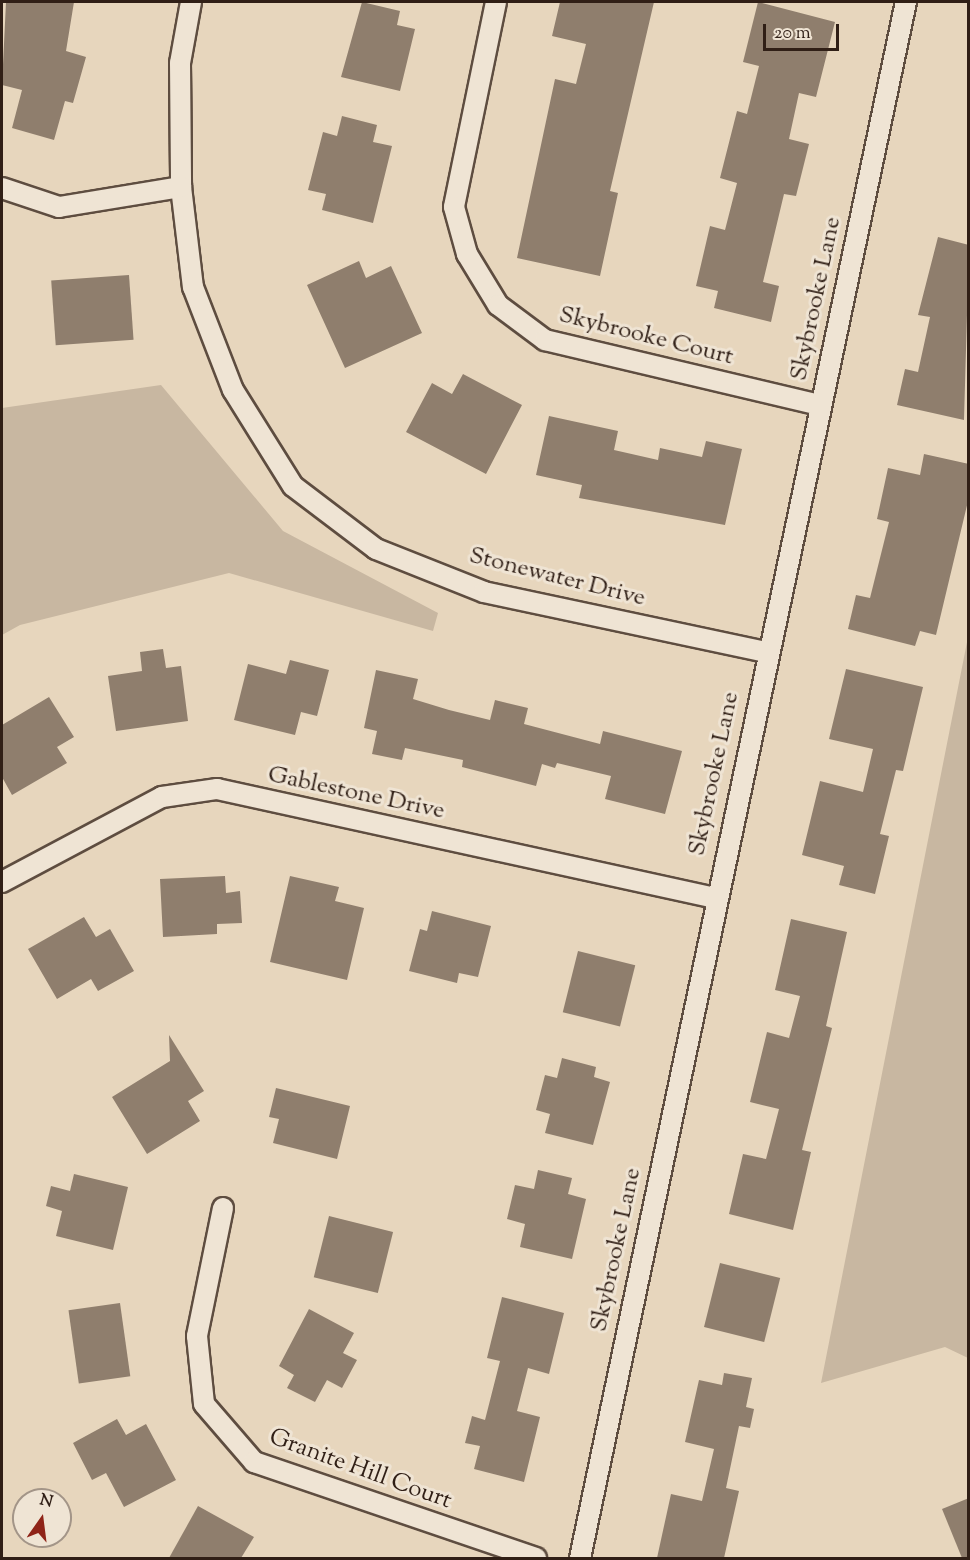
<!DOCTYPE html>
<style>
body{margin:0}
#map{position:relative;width:970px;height:1560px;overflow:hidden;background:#e7d6bd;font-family:"Sorts Mill Goudy",serif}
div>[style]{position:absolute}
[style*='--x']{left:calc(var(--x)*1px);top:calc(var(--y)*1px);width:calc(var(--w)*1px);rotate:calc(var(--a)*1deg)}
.green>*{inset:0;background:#c8b7a1}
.building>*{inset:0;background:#8f7e6d;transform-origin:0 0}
.roads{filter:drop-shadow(2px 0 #5e4d40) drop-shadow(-2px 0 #5e4d40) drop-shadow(0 2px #5e4d40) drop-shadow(0 -2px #5e4d40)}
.street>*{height:20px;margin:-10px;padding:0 10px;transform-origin:10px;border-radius:10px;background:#efe4d4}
span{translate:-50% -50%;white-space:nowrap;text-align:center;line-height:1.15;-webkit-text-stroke:6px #efe4d4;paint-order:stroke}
.street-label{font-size:24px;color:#301f16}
.frame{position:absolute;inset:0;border:3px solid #301f16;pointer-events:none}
.north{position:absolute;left:12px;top:1488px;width:60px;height:60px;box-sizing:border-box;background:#efe4d4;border:2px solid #a39588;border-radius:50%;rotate:14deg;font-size:16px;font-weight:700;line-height:24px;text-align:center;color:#301f16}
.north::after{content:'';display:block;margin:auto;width:21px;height:27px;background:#8f2418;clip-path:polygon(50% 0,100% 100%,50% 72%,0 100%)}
.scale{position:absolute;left:763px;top:24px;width:76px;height:27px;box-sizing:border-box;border:3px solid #301f16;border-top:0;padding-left:8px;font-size:18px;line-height:21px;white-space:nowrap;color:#301f16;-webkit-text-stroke:4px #efe4d4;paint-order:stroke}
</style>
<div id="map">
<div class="green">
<i style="clip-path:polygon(161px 385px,283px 531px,438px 613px,433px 631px,229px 573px,20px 625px,2px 635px,2px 408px)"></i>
<i style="clip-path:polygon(968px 637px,968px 1358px,945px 1347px,821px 1383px)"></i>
</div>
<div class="building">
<i style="clip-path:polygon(6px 2px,74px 2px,66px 51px,86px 57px,73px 103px,65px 101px,54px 140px,12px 128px,22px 90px,2px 85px)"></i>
<i style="clip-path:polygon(362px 2px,400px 11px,397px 25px,415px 29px,400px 91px,341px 77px)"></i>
<i style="clip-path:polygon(560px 2px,654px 2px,610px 191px,618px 193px,600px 276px,517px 258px,555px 79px,576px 84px,586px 44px,552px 36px)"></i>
<i style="clip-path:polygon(758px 2px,835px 22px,816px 97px,799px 93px,789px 139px,809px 144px,796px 196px,784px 194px,763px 282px,779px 286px,771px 322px,714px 308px,718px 291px,696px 286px,710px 226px,725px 230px,737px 183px,720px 178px,737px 111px,747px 114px,759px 66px,743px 62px)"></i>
<i style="clip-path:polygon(342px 116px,377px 125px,373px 142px,392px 146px,373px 223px,322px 210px,326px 194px,308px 190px,323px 132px,337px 136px)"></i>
<i style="clip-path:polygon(938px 237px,969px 245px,964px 420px,897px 405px,905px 369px,918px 372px,930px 317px,918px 315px)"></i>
<i style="clip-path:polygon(359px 261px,366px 278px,391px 266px,422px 333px,345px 368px,307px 285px)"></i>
<i style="left:129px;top:275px;width:65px;height:78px;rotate:86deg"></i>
<i style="clip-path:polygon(463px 374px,522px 405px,486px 474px,406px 432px,432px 383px,452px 394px)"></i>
<i style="clip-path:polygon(549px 416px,618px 431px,614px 450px,658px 460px,660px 448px,702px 457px,706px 441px,742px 449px,725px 525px,579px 498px,582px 485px,536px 475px)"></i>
<i style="clip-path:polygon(924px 454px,969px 464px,969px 497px,936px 635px,920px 631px,915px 646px,848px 629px,856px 595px,870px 598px,889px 522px,877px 519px,888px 468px,920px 475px)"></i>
<i style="clip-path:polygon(163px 649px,166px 668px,181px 666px,188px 721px,116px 731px,108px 676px,142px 671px,140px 652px)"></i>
<i style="clip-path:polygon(290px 660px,329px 670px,317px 716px,301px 712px,295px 735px,234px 720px,248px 664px,286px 674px)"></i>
<i style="clip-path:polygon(846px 669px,923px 687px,903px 771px,896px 770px,880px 834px,889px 836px,875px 894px,839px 885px,844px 866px,802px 855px,820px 781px,863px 792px,873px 749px,829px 739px)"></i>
<i style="clip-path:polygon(376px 670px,418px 679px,413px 699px,449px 710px,490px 720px,495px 700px,528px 708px,524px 724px,600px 744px,603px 731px,682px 751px,665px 814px,605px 799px,611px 776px,557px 763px,555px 768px,542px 764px,536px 786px,462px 767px,463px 760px,405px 748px,402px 760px,372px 754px,377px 731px,364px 728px)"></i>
<i style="clip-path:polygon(49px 697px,74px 737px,57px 747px,67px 763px,12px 795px,2px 777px,2px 725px)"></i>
<i style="clip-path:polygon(225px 876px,226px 893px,240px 891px,242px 923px,217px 924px,217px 934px,163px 937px,160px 879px)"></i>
<i style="clip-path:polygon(290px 876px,339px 887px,335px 901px,364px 908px,347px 980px,270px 962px)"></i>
<i style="clip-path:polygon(432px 911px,491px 926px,478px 977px,459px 973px,457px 983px,409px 971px,420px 929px,427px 931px)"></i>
<i style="clip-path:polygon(84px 917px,96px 937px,110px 929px,134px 971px,98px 991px,91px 979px,57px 999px,28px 949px)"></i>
<i style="clip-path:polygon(791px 919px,847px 932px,826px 1026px,832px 1028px,802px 1150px,811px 1152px,793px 1230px,729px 1214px,743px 1154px,766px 1159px,779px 1109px,750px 1102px,767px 1032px,789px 1038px,800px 996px,775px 990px)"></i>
<i style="left:578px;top:951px;width:59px;height:63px;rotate:14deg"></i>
<i style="clip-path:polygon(169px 1035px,204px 1091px,188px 1101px,200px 1121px,147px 1154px,112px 1097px,170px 1061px)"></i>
<i style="clip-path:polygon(562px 1058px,596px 1067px,594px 1077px,610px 1082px,593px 1145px,545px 1133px,550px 1114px,536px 1110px,545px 1075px,557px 1078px)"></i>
<i style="clip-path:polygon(276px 1088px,350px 1106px,337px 1159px,273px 1143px,279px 1119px,269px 1117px)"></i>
<i style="clip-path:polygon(538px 1170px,572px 1178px,568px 1194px,586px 1199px,572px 1259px,520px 1247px,525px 1224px,507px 1219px,515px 1185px,534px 1189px)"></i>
<i style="clip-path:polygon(74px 1174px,128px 1187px,113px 1250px,56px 1236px,62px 1211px,46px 1206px,51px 1186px,70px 1191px)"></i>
<i style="left:329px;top:1216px;width:66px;height:63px;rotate:14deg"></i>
<i style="left:720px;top:1263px;width:62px;height:66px;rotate:14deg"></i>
<i style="clip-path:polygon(502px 1297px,564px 1313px,549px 1374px,528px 1368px,517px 1411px,540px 1417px,524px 1482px,474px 1469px,480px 1446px,465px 1443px,472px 1416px,485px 1420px,500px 1361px,487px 1358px)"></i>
<i style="left:120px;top:1303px;width:74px;height:52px;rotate:82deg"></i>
<i style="clip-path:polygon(309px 1309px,354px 1333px,343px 1353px,357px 1360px,342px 1388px,327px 1380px,315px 1402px,287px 1388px,294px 1375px,279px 1366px)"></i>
<i style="clip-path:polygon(724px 1373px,752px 1378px,746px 1407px,754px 1409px,750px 1428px,739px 1426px,726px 1488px,739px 1491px,724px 1558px,657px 1558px,671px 1494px,702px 1501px,714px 1449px,685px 1442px,699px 1380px,722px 1385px)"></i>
<i style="clip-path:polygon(117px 1419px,126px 1435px,146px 1424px,176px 1480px,124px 1507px,106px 1473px,92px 1480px,73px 1443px)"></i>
<i style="clip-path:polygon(969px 1498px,969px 1558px,962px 1558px,942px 1509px)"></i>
<i style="clip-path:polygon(198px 1506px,254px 1537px,241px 1558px,169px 1558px)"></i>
</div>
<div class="roads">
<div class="street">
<i style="--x:191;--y:2;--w:62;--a:100.2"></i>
<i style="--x:180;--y:63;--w:124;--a:89.5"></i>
<i style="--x:181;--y:187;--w:101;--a:83.2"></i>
<i style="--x:193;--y:287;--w:110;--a:68.8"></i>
<i style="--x:233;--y:390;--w:113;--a:58"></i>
<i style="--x:293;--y:486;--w:104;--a:37.2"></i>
<i style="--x:376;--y:549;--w:116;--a:21.7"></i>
<i style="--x:484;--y:592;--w:289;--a:12"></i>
<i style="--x:496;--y:2;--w:209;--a:101.6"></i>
<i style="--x:454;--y:207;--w:49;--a:74.5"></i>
<i style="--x:467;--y:254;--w:60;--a:58.7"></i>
<i style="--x:498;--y:305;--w:59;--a:36.7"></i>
<i style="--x:545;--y:340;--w:283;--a:13.3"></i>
<i style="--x:2;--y:188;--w:60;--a:18.4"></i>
<i style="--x:59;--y:207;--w:124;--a:-9.3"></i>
<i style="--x:2;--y:882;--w:181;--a:-28"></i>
<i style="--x:162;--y:797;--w:56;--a:-8.3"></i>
<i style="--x:217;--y:789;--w:510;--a:12.35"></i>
<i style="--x:223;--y:1208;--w:131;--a:101.5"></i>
<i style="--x:197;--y:1336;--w:68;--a:84.1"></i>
<i style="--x:204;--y:1404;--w:77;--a:49.2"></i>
<i style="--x:254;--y:1462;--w:298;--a:18.8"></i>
<i style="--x:580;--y:1558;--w:1590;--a:-78.17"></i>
</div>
</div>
<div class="street-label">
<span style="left:817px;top:299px;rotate:-78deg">Skybrooke Lane</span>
<span style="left:646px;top:337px;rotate:14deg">Skybrooke Court</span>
<span style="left:557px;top:578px;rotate:14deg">Stonewater Drive</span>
<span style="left:715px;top:774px;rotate:-78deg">Skybrooke Lane</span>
<span style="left:356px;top:794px;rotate:12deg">Gablestone Drive</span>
<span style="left:617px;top:1250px;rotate:-78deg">Skybrooke Lane</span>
<span style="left:360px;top:1470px;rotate:20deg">Granite Hill Court</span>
</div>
<div class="frame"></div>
<div class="north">N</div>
<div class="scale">20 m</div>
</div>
